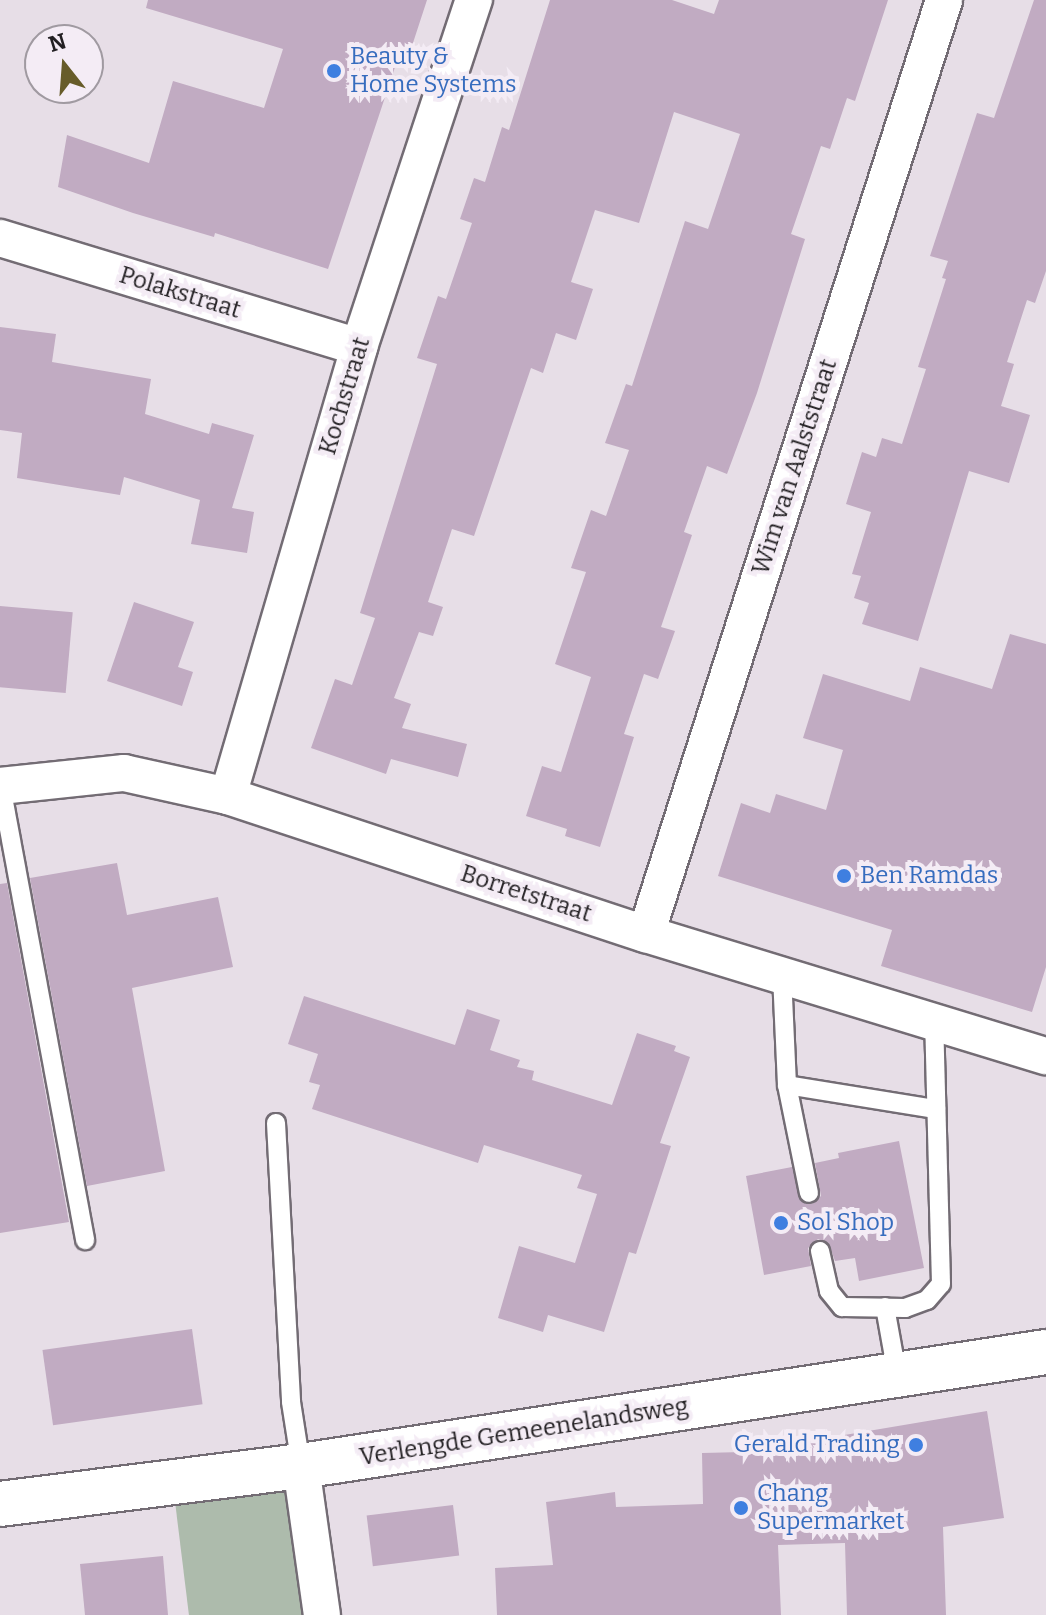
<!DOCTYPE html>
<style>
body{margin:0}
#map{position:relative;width:1046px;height:1615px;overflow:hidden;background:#e7dee7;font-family:Bitter,serif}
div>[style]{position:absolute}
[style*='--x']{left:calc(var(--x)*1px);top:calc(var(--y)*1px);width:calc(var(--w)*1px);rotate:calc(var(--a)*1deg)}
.green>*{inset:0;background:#adbbac;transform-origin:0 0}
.building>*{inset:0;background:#c1abc2;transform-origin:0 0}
.roads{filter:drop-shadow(2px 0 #736c74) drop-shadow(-2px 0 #736c74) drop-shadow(0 2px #736c74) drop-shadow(0 -2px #736c74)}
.service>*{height:18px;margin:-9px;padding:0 9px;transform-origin:9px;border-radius:9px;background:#fff}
.minor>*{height:36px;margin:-18px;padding:0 18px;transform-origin:18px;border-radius:18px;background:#fff}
.tertiary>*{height:44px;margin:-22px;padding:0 22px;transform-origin:22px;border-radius:22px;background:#fff}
.dots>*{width:22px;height:22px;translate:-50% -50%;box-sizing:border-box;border:4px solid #f4ecf5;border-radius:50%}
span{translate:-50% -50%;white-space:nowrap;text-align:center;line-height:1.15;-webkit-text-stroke:8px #f4ecf5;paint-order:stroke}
.shop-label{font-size:24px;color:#366cbe}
.left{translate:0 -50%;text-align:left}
.right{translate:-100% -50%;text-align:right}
.street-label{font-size:24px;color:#221f22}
.north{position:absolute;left:24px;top:24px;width:80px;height:80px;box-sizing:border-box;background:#f4ecf5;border:2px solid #a09aa1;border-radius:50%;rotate:343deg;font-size:22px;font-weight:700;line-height:32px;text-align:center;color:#221f22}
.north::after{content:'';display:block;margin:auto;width:28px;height:36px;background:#675c29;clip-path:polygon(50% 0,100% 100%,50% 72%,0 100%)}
</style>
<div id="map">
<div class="green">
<i style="left:294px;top:1486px;width:130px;height:120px;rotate:83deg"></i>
</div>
<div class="building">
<i style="clip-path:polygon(148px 0,427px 0,411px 49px,402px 46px,328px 269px,215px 233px,214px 237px,133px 213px,58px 187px,67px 135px,149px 163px,173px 81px,264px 108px,283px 49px,146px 8px)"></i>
<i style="clip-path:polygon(550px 0,672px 0,714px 14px,719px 0,888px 0,855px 101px,847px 98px,830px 149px,821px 146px,791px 234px,805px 239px,757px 393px,727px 474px,707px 466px,684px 532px,692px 535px,661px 627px,675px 631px,658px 679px,644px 674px,624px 734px,634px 737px,600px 847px,565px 836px,567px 829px,526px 816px,542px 766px,561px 772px,591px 677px,555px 664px,586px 572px,571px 568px,591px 510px,606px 516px,629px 450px,605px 443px,626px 384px,632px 386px,685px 221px,708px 229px,740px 134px,674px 112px,639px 223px,595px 210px,571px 282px,593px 289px,576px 340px,556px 333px,543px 373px,531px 368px,474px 536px,452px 529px,428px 602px,443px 607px,433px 636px,419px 632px,394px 698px,411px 704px,402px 728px,467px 744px,458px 777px,391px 759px,386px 774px,311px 748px,335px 679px,352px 685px,375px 618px,360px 613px,437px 364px,417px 358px,438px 296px,446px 299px,472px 223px,460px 219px,474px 178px,485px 182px,502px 127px,509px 130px)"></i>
<i style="clip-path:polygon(1034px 0,1046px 0,1046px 271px,1035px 303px,1027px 300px,1007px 362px,1014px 364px,1001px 406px,1030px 415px,1009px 483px,969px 471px,918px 641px,862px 624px,869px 603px,854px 598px,861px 576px,852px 574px,871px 512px,846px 504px,862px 452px,876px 457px,882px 438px,902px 444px,926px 369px,918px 367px,946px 279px,942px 278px,948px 261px,930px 256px,977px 113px,994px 118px)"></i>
<i style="clip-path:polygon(0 327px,56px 334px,52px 362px,151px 379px,145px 414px,209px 434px,212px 423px,254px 435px,232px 508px,254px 512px,247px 553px,191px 544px,200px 500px,124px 477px,120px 495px,17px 478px,22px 433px,0 430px)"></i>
<i style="clip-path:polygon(134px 602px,194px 622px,178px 667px,193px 672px,182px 706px,107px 681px)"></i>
<i style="left:0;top:606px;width:73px;height:81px;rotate:5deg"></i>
<i style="clip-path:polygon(1010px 634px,1046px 644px,1046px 967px,1032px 1012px,881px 966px,892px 930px,718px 876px,741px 803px,770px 813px,776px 794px,826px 810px,843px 750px,803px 738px,823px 674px,910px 701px,920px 667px,992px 689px)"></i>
<i style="clip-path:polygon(117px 863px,127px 915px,218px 897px,233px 967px,132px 988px,165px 1171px,87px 1186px,30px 878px)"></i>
<i style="clip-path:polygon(7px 883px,69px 1222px,0 1233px,0 884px)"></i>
<i style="clip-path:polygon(304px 996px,455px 1045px,467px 1009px,500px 1020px,490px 1050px,520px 1060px,517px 1067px,534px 1071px,532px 1080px,612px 1105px,637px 1033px,676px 1046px,674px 1051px,690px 1057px,660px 1143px,671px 1146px,636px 1254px,629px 1252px,604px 1332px,548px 1315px,543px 1332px,498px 1318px,519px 1246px,575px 1263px,597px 1194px,577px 1188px,582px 1175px,484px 1145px,478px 1163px,312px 1109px,320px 1085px,309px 1082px,318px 1054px,288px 1044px)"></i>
<i style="clip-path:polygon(899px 1141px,924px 1268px,859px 1281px,855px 1258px,835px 1261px,829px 1244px,818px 1239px,808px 1248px,811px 1266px,764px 1275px,746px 1176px,792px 1167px,800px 1200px,812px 1204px,821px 1196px,815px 1163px,839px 1158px,838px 1153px)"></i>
<i style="left:192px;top:1329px;width:76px;height:151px;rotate:82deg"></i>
<i style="clip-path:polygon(987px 1411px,1004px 1518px,943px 1527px,946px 1615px,847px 1615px,845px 1543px,778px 1545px,781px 1615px,497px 1615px,495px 1568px,553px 1565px,546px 1502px,615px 1492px,616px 1507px,703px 1504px,702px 1453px,786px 1451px,785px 1445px)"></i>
<i style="left:453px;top:1505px;width:51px;height:87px;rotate:83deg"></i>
<i style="clip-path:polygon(163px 1556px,168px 1615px,85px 1615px,80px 1564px)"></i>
</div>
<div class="roads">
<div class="service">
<i style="--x:1;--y:786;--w:462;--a:79.5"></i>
<i style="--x:782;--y:975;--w:110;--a:87.4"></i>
<i style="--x:787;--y:1085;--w:110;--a:78.5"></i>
<i style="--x:787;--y:1085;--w:151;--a:9.2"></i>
<i style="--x:276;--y:1123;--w:279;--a:86.9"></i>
<i style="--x:291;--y:1402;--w:65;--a:81.1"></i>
<i style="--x:820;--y:1251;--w:41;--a:77.3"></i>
<i style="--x:829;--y:1291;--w:21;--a:51"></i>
<i style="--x:842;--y:1307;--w:63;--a:0.9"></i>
<i style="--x:905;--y:1308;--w:23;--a:-20"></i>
<i style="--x:927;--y:1300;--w:21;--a:-49"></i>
<i style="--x:941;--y:1284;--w:262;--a:-91.5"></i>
<i style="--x:885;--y:1307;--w:68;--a:79.8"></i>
</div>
<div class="minor">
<i style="--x:0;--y:238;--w:375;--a:16.9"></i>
<i style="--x:0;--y:786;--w:125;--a:-6"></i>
<i style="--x:124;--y:773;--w:107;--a:12.5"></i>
<i style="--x:228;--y:796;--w:440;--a:18.3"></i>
<i style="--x:646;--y:934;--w:418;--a:17"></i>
<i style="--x:228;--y:796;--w:468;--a:-73.7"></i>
<i style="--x:359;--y:347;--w:366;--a:-71.7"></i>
<i style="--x:646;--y:934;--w:980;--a:-72.3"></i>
<i style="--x:301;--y:1466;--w:150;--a:82"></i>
</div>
<div class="tertiary">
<i style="--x:0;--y:1504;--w:303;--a:-7.2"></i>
<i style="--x:301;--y:1466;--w:754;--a:-8.7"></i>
</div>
</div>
<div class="dots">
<i style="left:334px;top:71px;background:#3f7fe0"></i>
<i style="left:844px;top:876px;background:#3f7fe0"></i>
<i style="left:781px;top:1223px;background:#3f7fe0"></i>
<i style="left:916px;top:1445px;background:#3f7fe0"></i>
<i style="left:741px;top:1508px;background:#3f7fe0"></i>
</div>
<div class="shop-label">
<span class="left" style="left:350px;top:71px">Beauty &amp;<br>Home Systems</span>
<span class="left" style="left:860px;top:876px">Ben Ramdas</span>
<span class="left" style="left:797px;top:1223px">Sol Shop</span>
<span class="right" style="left:900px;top:1445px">Gerald Trading</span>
<span class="left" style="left:757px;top:1508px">Chang<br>Supermarket</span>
</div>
<div class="street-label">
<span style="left:180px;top:293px;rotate:17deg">Polakstraat</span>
<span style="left:345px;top:396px;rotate:-73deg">Kochstraat</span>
<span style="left:795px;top:467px;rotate:-72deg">Wim van Aalststraat</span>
<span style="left:526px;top:894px;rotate:18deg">Borretstraat</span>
<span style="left:524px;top:1432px;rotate:-9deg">Verlengde Gemeenelandsweg</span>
</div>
<div class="north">N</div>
</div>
